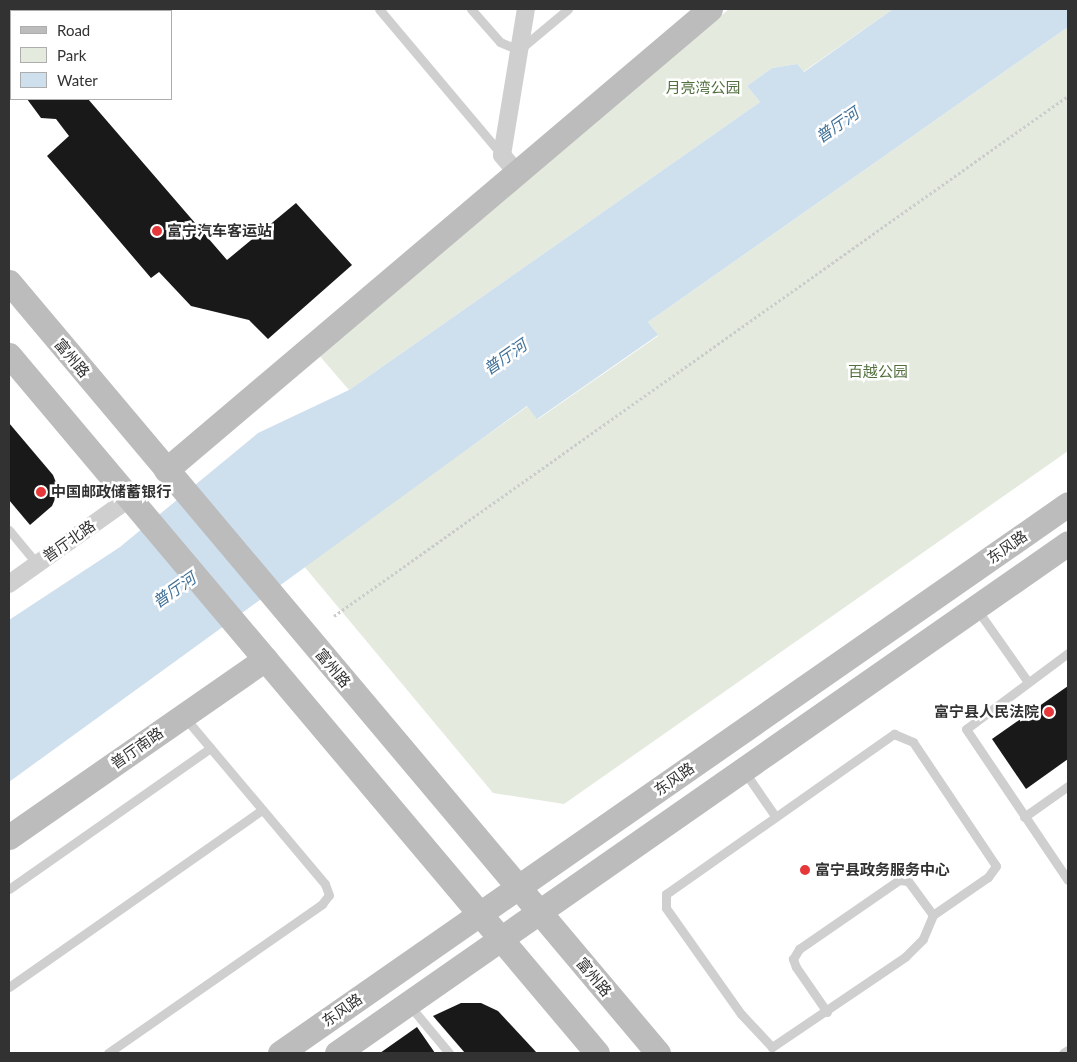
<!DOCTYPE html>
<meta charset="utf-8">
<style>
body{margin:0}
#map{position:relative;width:1077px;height:1062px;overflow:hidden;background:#fff;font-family:Lato,"Noto Sans SC",sans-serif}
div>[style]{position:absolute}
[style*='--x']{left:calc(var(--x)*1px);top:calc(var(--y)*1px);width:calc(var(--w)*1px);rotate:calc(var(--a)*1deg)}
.green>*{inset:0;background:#e4ebde}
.water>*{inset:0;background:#cedfee}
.building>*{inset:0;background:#191919}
.path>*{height:3px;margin-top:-1.5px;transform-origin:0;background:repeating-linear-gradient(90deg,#ccc 0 2.5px,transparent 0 5px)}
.lane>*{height:9px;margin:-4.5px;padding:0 4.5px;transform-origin:4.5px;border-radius:4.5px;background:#cfcfcf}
.street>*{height:18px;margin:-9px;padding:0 9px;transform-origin:9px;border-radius:9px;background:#cfcfcf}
.secondary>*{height:25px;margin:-12.5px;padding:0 12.5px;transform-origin:12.5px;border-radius:12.5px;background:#bcbcbc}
.dots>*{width:14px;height:14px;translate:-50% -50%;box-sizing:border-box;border:2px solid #fff;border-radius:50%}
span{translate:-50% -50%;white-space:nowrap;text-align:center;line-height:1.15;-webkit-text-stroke:5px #fff;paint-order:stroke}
.park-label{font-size:15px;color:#526f3e}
.poi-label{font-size:15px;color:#323232;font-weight:700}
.left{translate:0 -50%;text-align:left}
.right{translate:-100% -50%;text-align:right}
.street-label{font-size:15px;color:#323232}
.water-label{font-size:16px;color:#3f6f96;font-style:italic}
.frame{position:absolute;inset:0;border:10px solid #323232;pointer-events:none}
.legend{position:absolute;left:10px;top:10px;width:162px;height:90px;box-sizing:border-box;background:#fff;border:1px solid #adadad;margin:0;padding:6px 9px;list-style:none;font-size:15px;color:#323232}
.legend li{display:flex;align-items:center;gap:10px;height:25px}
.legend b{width:25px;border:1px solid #adadad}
</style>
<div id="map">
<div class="green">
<i style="clip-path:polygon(729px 9px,893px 9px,803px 72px,797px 64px,772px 68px,747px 86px,760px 102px,349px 390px,318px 354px)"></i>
<i style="clip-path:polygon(1068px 27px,1068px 451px,564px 804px,493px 793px,303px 565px,528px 406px,538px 419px,658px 336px,648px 322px)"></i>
</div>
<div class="water">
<i style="clip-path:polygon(893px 9px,1068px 9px,1068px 27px,648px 322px,658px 335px,537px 419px,527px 406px,9px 782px,9px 620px,120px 547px,258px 433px,349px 390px,760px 102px,747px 86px,772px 68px,797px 64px,804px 72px)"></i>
</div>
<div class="building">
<i style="clip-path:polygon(27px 99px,88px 99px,227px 260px,296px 203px,352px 265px,268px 339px,249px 320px,191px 306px,159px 272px,151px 278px,47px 156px,69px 136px,56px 119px,41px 118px)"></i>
<i style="clip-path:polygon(9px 423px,53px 475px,59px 490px,52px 506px,30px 525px,9px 500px)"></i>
<i style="clip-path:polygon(1068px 686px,1068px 759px,1026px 789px,992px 739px)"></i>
<i style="clip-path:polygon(461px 1003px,481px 1003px,498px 1011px,537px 1053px,465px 1053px,433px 1016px)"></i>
<i style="clip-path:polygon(417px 1027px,435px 1053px,380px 1053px)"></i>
</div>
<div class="path">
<i style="--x:334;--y:616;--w:900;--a:-35.32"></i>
</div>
<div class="lane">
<i style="--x:379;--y:9;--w:191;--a:49.9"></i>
<i style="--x:471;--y:9;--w:44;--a:48.7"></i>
<i style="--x:500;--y:42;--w:21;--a:23"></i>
<i style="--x:519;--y:50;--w:64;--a:-39.9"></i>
<i style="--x:9;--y:530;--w:44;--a:50.5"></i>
<i style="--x:976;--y:608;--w:90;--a:54.9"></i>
<i style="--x:1068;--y:653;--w:127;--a:143.3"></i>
<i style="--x:966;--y:729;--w:182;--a:56"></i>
<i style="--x:894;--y:734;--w:21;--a:23"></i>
<i style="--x:913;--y:742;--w:149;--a:56.2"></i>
<i style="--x:996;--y:866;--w:14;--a:126"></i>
<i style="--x:988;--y:877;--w:67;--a:145.4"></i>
<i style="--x:933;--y:915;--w:26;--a:113"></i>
<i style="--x:923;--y:939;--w:25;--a:135"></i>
<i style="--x:905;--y:957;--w:161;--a:145.9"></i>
<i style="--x:772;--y:1047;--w:45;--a:-133.2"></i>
<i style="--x:741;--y:1014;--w:130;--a:-125.3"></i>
<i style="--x:666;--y:908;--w:14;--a:-90"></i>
<i style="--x:666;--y:894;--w:279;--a:-35.1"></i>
<i style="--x:744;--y:771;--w:55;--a:55.4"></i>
<i style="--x:1024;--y:817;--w:54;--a:-35.2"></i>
<i style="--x:9;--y:889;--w:246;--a:-35"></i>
<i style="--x:9;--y:987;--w:309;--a:-35"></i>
<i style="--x:410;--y:1006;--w:61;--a:50.3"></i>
<i style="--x:827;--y:1012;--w:55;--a:-124.6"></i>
<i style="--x:796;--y:967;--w:9;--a:-111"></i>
<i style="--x:793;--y:959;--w:12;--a:-59"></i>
<i style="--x:799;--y:949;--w:121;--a:-34.6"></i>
<i style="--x:899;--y:880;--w:9;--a:6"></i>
<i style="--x:908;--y:881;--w:42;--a:53.7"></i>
<i style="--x:108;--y:1053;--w:261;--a:-34.8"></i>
<i style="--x:322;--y:904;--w:11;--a:-52"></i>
<i style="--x:329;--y:895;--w:12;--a:-110"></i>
<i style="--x:325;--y:884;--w:217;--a:-130.1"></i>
<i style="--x:1063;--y:1053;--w:6;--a:-31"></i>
</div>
<div class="street">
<i style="--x:517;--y:173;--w:23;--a:-130"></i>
<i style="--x:502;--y:155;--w:148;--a:-80.7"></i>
<i style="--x:9;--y:584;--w:148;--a:-35.4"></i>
</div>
<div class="secondary">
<i style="--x:9;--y:282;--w:1008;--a:49.91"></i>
<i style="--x:9;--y:355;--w:913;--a:49.89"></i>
<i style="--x:166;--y:470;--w:713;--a:-40.28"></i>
<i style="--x:9;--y:837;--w:312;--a:-34.8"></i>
<i style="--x:280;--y:1053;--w:960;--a:-34.86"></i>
<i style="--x:337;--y:1053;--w:891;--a:-34.9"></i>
</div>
<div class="dots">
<i style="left:157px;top:231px;background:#e6383a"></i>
<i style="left:41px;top:492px;background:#e6383a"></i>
<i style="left:1049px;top:712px;background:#e6383a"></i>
<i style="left:805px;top:870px;background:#e6383a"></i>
</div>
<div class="park-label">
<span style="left:703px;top:88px">月亮湾公园</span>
<span style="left:878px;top:372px">百越公园</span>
</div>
<div class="poi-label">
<span class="left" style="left:167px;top:231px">富宁汽车客运站</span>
<span class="left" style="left:51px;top:492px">中国邮政储蓄银行</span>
<span class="right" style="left:1039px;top:712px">富宁县人民法院</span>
<span class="left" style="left:815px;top:870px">富宁县政务服务中心</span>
</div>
<div class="street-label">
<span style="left:72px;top:358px;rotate:50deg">富州路</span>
<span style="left:69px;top:541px;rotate:-35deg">普厅北路</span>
<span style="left:1007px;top:547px;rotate:-35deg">东风路</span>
<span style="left:333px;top:668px;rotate:50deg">富州路</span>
<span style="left:137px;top:748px;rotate:-35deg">普厅南路</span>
<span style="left:674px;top:779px;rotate:-35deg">东风路</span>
<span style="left:594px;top:977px;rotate:50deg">富州路</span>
<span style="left:342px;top:1010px;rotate:-35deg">东风路</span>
</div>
<div class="water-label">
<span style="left:837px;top:125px;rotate:-35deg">普厅河</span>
<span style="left:505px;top:357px;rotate:-35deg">普厅河</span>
<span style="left:174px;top:590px;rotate:-35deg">普厅河</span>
</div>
<div class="frame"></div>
<ul class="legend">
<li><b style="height:6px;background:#bcbcbc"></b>Road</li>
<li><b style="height:14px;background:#e4ebde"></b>Park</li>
<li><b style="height:14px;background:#cedfee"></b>Water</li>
</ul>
</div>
